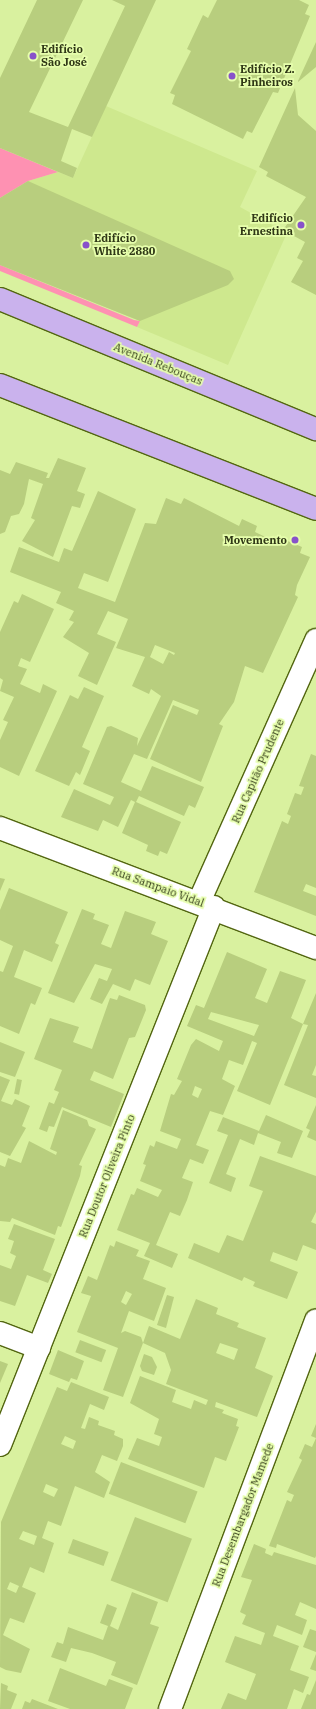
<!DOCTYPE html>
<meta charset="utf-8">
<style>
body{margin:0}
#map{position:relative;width:316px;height:1709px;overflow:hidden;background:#d9f19f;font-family:"IBM Plex Serif",serif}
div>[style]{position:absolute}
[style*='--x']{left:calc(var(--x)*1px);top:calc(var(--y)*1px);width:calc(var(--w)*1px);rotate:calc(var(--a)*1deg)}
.built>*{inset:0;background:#cee88e}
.green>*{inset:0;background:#fe91b2}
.building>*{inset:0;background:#b8ce7e;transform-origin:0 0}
.roads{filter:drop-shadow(1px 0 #536611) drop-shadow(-1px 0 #536611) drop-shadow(0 1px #536611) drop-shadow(0 -1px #536611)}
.minor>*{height:22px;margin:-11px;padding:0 11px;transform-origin:11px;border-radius:11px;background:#fff}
.primary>*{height:22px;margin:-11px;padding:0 11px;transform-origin:11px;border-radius:11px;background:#cab2ed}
.dots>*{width:11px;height:11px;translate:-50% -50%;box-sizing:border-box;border:2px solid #e6feac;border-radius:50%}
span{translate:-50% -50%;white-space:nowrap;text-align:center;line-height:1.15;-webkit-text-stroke:3.5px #e6feac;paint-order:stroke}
.poi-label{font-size:11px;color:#2f3716;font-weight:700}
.left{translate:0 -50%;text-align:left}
.right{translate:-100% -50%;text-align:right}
.street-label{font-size:11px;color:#2f3716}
</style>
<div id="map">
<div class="built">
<i style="clip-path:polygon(106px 106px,257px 171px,240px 207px,287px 233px,228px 365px,137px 327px,140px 321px,0 265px,0 198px,28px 181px,58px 172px,73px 178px)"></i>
</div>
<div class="green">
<i style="clip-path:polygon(0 148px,58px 172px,28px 181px,0 198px)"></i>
<i style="clip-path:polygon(0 265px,134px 320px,140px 321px,137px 327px,0 271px)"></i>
</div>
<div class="building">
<i style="clip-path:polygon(37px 0,83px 0,29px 112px,68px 127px,125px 6px,112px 0,156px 0,92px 137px,72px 129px,61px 161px,77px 168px,73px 178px,0 148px,0 78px)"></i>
<i style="clip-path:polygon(217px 0,299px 0,309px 5px,305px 14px,310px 16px,278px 93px,273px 92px,252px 133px,247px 131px,243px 139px,172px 104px,175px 95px,170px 93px,191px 51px,187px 49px,203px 15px,208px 18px)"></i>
<i style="clip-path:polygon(316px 42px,316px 67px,298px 82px,298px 81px)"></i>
<i style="clip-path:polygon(295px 88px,298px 115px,316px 131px,316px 295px,291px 282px,303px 261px,297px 258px,305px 242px,283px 230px,306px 197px,266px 176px,268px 172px,259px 167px)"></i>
<i style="clip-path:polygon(28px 181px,230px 271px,234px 279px,228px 285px,140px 321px,0 265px,0 198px)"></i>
<i style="clip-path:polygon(58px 458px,86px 468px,77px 491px,85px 494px,80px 508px,72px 506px,53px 557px,22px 541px,35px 520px,31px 518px,43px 484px,29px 479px,24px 504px,19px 514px,11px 516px,5px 532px,0 534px,0 470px,10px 474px,16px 462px,48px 473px,46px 478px,49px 478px)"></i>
<i style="clip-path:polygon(evenodd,98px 491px,136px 509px,108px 582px,84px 573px,78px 588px,115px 602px,145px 523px,156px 524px,166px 498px,181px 504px,184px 498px,239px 526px,242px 519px,257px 526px,255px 532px,274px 541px,276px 536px,302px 547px,300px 553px,310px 557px,297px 585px,295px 595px,298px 597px,263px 673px,245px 666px,234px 702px,219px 724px,223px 726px,201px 782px,150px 759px,173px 705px,197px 715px,199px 710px,173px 700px,147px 759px,134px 754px,121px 782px,141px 791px,152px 766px,204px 787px,195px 808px,189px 805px,184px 816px,139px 796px,136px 802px,181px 822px,167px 854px,160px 851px,158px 856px,146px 851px,148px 845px,122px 833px,135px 802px,131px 800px,118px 827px,103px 820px,98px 831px,61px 817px,74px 789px,110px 805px,114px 797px,83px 784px,107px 727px,111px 726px,138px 738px,137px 746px,161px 696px,151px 689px,149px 694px,132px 686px,145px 657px,116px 648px,128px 619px,108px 611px,97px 634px,116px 642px,97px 685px,78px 676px,89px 653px,63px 637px,74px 622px,69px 620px,74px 611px,56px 603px,61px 592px,10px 572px,19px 547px,59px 562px,64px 548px,72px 551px,98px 491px,155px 645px,175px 653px,174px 655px,169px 652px,163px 664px,150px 657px,155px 645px)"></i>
<i style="clip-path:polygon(22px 594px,54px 609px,30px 662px,21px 658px,18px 666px,27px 669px,20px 684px,40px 693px,43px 684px,57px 691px,19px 776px,0 767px,0 740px,8px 722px,3px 720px,14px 697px,0 691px,3px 680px,0 678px,0 632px,14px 601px,18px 603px)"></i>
<i style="clip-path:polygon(84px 687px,104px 696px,82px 747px,90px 751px,80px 775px,76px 772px,69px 786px,35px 771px,70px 695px,78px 699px)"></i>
<i style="clip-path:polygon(311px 754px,316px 756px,316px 888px,306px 884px,303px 891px,316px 896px,316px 916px,254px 892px,282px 821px,288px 824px,291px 816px,287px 814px,295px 793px,301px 795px,304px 787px,299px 786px)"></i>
<i style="clip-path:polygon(0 878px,5px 879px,0 891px)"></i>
<i style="clip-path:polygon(9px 888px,68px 912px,55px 943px,59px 945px,52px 962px,24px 950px,14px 977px,42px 988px,35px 1005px,31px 1003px,19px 1034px,0 1026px,0 971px,3px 972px,13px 946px,0 940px,0 910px)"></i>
<i style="clip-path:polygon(82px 909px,95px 914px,93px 919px,109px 925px,101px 944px,111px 948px,125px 911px,156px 922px,151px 934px,168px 941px,150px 985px,135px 979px,130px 991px,113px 984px,102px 1004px,90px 999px,99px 978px,107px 981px,112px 969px,95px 964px,74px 1003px,48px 993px)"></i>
<i style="clip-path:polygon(evenodd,227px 952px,267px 969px,255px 998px,267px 1003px,280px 971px,306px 980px,291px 1018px,303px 1024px,270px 1105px,237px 1091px,257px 1043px,252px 1041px,243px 1065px,229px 1060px,222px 1079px,235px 1086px,223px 1115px,210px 1111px,196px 1145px,209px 1150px,203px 1164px,190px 1159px,182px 1178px,193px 1182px,187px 1200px,180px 1216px,170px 1212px,156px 1245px,178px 1254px,172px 1268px,144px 1256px,150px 1243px,117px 1230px,131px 1194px,134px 1195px,137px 1188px,158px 1197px,162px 1190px,140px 1181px,146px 1165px,143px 1164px,150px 1145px,154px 1147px,156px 1141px,177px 1149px,181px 1139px,160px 1131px,171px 1094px,174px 1095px,182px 1081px,177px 1079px,191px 1045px,196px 1039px,219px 1051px,223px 1041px,187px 1026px,196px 1005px,204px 1008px,227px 952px,211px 1012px,259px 1025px,254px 1036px,208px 1019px,211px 1012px,227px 952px,195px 1086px,202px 1089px,198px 1098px,192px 1095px,195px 1086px)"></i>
<i style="clip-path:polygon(316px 993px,316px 1065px,312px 1075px,316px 1076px,316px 1098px,284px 1085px,308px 1025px,303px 1024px)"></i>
<i style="clip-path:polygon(119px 995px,145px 1005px,146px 1010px,135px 1037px,129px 1038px,113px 1079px,94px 1071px,90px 1080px,124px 1094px,111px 1127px,62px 1107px,54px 1127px,49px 1126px,47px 1132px,39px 1129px,49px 1102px,54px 1104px,59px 1092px,54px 1090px,62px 1070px,34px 1059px,50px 1018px,79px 1027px,73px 1042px,92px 1049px,110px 998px,117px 1000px)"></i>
<i style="clip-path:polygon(0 1042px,25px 1052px,15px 1077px,0 1072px)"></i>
<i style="clip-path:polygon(0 1076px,10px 1080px,1px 1101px,12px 1105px,15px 1099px,30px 1106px,22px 1126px,26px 1128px,10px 1156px,0 1152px)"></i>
<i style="left:17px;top:1079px;width:5px;height:15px;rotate:11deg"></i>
<i style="clip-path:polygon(316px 1105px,316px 1141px,307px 1137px,310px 1130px,306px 1128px)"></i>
<i style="clip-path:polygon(63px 1110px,87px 1120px,89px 1126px,96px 1129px,79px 1165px,82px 1166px,80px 1176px,61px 1227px,58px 1226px,55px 1235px,12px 1218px,10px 1222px,0 1221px,0 1165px,5px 1167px,8px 1158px,21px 1163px,29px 1141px,56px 1155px,57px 1152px,50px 1149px)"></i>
<i style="clip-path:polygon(266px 1115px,303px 1131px,292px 1158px,277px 1153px,281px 1142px,258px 1133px,254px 1145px,240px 1139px,226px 1174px,236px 1178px,231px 1192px,209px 1183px,228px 1135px,217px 1131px,223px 1117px,259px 1131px)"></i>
<i style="clip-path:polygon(260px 1156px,316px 1176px,316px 1212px,311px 1222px,316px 1224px,316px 1250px,303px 1245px,297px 1261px,273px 1252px,270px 1261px,298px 1272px,287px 1299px,253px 1286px,255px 1282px,244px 1277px,242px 1281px,188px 1258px,194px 1243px,219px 1253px,227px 1235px,243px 1241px,263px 1191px,249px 1186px)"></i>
<i style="clip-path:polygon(14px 1224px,55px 1239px,43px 1270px,52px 1274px,48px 1283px,27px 1275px,15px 1306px,0 1301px,0 1265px,11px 1269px,16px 1256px,10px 1253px,14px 1241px,8px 1239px)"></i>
<i style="clip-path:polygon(evenodd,116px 1241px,139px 1250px,136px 1256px,150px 1261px,143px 1279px,166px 1288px,154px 1321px,129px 1311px,121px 1333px,125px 1331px,141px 1337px,143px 1343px,123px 1397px,103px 1390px,118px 1348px,77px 1332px,91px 1296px,81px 1293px,88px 1276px,97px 1280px,110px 1245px,114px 1247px,116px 1241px,126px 1291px,132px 1294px,126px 1305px,121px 1302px,126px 1291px)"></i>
<i style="clip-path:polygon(167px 1295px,174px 1297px,166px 1328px,157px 1325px)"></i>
<i style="clip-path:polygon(evenodd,196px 1299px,218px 1308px,216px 1314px,239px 1323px,237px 1327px,266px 1338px,255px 1368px,273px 1376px,257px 1417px,216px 1402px,215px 1407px,224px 1410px,222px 1413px,238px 1419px,236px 1426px,239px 1427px,226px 1461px,215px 1457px,204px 1488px,128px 1459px,137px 1438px,159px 1446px,162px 1437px,154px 1434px,159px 1419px,130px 1403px,140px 1376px,176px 1390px,172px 1402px,191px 1409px,194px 1400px,206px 1405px,208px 1400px,166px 1384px,171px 1370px,165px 1353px,143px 1343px,149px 1326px,180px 1339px,196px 1299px,220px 1343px,238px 1349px,234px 1360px,216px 1353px,220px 1343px)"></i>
<i style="left:80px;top:1340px;width:28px;height:13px;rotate:21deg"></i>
<i style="clip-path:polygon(58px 1350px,84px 1361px,77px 1380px,71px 1378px,69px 1382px,49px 1374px)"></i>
<i style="clip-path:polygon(144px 1354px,152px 1357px,157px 1367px,154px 1375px,142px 1371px,140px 1366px)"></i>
<i style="clip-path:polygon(0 1361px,8px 1364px,0 1383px)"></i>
<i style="clip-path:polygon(evenodd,71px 1382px,109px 1397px,104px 1410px,90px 1404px,81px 1428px,85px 1429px,89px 1417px,99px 1421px,98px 1425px,115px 1431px,114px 1435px,123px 1439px,123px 1446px,117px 1461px,102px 1455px,95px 1472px,110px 1482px,104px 1498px,75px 1486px,61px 1526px,48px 1521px,42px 1538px,54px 1543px,44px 1573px,30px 1567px,22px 1587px,36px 1593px,24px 1623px,10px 1618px,3px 1635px,30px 1649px,21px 1673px,6px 1670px,0 1667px,1px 1522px,57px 1387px,67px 1391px,71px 1382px,65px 1436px,76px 1441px,73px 1449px,61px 1444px,65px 1436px,71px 1382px,46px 1484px,58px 1489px,54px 1497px,43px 1492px,46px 1484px,71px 1382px,23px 1531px,37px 1536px,34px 1545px,19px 1539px,23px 1531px,71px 1382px,10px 1582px,19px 1586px,16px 1593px,7px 1589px,10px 1582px)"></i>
<i style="clip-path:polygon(316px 1424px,316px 1556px,315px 1558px,277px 1544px,276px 1548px,269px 1546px,287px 1500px,291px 1502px,294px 1495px,287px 1492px,302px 1460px,299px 1458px,305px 1444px,312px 1447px,316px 1438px,311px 1436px)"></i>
<i style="left:121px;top:1462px;width:82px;height:34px;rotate:21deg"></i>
<i style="left:135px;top:1517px;width:61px;height:68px;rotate:21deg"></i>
<i style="left:73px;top:1539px;width:38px;height:15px;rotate:20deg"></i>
<i style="clip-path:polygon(254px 1544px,266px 1549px,265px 1553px,272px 1556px,274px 1552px,316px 1565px,316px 1609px,300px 1602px,295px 1615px,307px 1620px,302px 1635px,277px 1625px,273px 1636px,299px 1646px,290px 1670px,309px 1677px,303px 1693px,294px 1689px,287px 1709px,221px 1709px,228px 1693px,246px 1700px,256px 1674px,225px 1662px,235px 1636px,261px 1645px,265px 1633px,242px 1624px,246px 1615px,240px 1612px,252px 1580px,241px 1577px)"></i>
<i style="clip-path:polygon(132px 1592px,158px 1602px,150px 1624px,159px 1627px,137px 1685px,111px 1675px,116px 1662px,92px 1653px,71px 1648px,66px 1662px,51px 1657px,57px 1642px,63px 1644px,68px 1627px,103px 1640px,108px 1626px,100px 1623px,107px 1604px,117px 1608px,110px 1626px,118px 1630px)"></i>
<i style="clip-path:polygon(310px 1629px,316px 1631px,316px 1652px,303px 1647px)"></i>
<i style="clip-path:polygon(316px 1654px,316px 1671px,310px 1669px)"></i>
<i style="clip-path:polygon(60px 1668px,106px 1686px,109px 1679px,133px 1688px,125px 1709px,70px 1709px,48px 1701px)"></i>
<i style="clip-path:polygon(316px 1680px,316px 1709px,301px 1709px,307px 1694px,310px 1695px)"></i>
<i style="clip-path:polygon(1px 1683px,8px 1686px,7px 1690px,17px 1694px,11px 1709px,0 1709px)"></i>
<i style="clip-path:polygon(32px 1699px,58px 1709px,22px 1709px,25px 1701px,30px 1703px)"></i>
</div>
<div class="roads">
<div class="minor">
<i style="--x:0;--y:828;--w:338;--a:20.8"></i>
<i style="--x:199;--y:902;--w:287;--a:-65.9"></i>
<i style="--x:0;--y:1333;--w:42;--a:21"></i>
<i style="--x:0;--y:1445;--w:579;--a:-68.31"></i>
<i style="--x:170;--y:1709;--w:415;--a:-69.4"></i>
</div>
<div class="primary">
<i style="--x:0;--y:299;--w:342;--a:22.4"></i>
<i style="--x:0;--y:385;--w:339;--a:21.4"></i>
</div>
</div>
<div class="dots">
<i style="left:33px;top:56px;background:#8852ca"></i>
<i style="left:232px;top:76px;background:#8852ca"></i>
<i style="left:301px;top:225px;background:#8852ca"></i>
<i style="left:86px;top:245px;background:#8852ca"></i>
<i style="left:295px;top:540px;background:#8852ca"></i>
</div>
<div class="poi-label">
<span class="left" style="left:41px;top:56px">Edifício<br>São José</span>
<span class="left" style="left:240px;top:76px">Edifício Z.<br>Pinheiros</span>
<span class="right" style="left:293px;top:225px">Edifício<br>Ernestina</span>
<span class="left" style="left:94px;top:245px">Edifício<br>White 2880</span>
<span class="right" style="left:287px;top:540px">Movemento</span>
</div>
<div class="street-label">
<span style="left:158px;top:364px;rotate:22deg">Avenida Rebouças</span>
<span style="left:258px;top:771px;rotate:-66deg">Rua Capitão Prudente</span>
<span style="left:158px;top:887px;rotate:20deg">Rua Sampaio Vidal</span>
<span style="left:107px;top:1176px;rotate:-68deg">Rua Doutor Oliveira Pinto</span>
<span style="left:243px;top:1515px;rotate:-69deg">Rua Desembargador Mamede</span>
</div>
</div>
